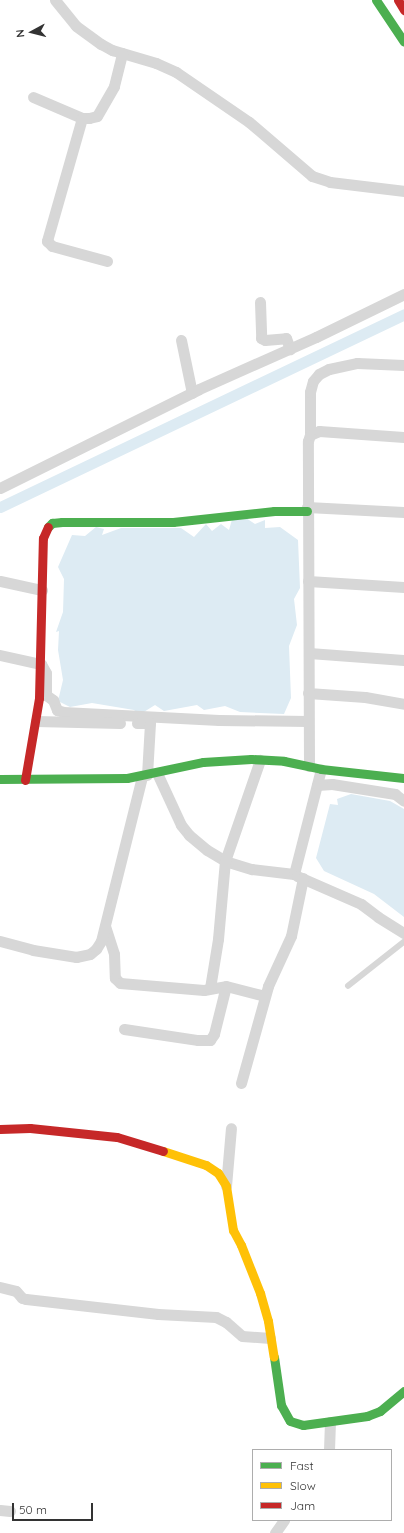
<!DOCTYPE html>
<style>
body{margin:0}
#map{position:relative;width:404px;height:1533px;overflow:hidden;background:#fff;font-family:Quicksand,sans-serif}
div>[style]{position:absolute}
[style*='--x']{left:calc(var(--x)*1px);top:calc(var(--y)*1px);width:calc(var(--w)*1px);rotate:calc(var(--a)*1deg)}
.water>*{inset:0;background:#ddebf3}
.canal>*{height:11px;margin:-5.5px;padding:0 5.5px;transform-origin:5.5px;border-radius:5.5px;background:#ddebf3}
.lane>*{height:5.5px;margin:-2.75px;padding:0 2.75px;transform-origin:2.75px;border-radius:2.75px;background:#d7d7d7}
.street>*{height:11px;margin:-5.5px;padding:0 5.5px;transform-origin:5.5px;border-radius:5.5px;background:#d7d7d7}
.fast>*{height:9px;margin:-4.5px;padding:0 4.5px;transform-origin:4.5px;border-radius:4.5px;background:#4caf50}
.slow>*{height:9px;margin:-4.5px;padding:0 4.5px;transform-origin:4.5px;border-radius:4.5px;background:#ffc107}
.jam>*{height:9px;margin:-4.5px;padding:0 4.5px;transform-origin:4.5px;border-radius:4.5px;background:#c62828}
span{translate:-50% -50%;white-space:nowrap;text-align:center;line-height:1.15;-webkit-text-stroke:4px #fff;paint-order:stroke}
.legend{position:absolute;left:252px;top:1449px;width:140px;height:72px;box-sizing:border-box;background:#fff;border:1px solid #adadad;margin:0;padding:5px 7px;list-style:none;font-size:12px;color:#333}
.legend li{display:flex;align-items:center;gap:8px;height:20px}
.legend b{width:20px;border:1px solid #adadad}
.north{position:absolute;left:12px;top:12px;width:40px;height:40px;-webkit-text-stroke:3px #fff;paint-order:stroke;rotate:263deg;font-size:11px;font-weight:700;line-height:16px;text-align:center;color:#333}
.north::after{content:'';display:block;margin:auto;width:14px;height:18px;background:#333;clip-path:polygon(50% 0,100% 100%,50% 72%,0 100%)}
.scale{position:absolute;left:12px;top:1503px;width:81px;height:18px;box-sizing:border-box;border:2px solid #333;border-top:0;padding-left:5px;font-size:12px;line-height:14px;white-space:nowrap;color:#333;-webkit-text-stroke:3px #fff;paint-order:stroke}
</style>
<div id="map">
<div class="water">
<i style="clip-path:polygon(240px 514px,255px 524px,265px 520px,265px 528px,280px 527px,298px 540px,300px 588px,294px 599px,297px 625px,289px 646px,291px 698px,284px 714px,240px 712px,225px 706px,204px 710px,197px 705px,164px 711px,155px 705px,139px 715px,134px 710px,92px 703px,70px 707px,58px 701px,63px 680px,58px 650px,59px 631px,56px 632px,63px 612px,64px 579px,58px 567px,72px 535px,85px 536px,96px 527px,104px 529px,102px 535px,121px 528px,181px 528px,194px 537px,206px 524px,212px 531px,221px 524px,229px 530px,233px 516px)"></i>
<i style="clip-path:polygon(351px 794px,390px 801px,404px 809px,404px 917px,374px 894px,324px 871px,316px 858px,330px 804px,338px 805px,337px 799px)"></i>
</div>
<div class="canal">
<i style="--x:0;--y:507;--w:448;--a:-25.5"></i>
</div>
<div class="lane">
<i style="--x:348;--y:986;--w:71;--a:-38.2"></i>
</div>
<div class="street">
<i style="--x:55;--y:0;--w:33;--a:51"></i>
<i style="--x:76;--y:26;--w:31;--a:36"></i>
<i style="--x:101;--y:44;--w:13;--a:29"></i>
<i style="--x:112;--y:50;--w:46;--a:16.5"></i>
<i style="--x:156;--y:63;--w:22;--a:24"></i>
<i style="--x:176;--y:72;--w:88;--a:34.4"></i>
<i style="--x:249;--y:122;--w:83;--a:40.6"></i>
<i style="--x:312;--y:176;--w:19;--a:18"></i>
<i style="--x:330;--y:182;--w:75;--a:6.9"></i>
<i style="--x:33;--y:97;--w:53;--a:23.2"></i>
<i style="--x:82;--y:118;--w:7;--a:0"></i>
<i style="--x:89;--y:118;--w:8;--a:-14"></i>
<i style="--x:97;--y:116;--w:34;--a:-60"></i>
<i style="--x:114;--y:86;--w:34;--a:-76"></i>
<i style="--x:82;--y:118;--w:128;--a:105.9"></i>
<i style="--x:47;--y:241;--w:7;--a:45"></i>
<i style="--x:52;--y:246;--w:57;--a:15.3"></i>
<i style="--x:260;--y:302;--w:36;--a:88"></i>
<i style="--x:261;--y:338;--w:4;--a:27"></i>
<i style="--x:265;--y:340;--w:21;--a:-5"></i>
<i style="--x:286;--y:338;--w:12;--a:70"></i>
<i style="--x:181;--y:340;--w:54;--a:78.3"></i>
<i style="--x:310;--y:435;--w:43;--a:-90"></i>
<i style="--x:310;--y:392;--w:11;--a:-75"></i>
<i style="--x:313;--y:381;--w:9;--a:-49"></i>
<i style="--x:319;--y:374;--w:11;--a:-27"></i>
<i style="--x:329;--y:369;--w:29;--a:-12"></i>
<i style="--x:357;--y:363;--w:47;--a:2.4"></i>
<i style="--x:0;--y:488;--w:222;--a:-26.4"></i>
<i style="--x:199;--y:389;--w:128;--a:-24"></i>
<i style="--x:316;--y:337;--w:98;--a:-26"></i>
<i style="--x:307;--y:507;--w:97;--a:3"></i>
<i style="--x:0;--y:581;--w:43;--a:12.1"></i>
<i style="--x:308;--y:581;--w:96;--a:3.6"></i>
<i style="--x:309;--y:653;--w:95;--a:4.2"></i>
<i style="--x:0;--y:655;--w:42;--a:12.4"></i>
<i style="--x:41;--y:664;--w:10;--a:61"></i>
<i style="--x:46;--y:673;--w:22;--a:90"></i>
<i style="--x:46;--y:695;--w:9;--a:36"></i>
<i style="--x:53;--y:700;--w:11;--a:68"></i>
<i style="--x:57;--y:710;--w:6;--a:18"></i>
<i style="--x:63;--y:712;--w:156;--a:2.9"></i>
<i style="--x:219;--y:720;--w:89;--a:0.6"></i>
<i style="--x:308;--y:693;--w:57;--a:4"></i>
<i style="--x:365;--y:697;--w:40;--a:10"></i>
<i style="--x:36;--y:721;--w:84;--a:1.4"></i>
<i style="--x:137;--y:723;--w:13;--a:0"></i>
<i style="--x:150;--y:723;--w:52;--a:93.3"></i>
<i style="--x:309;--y:766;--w:325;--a:-90.2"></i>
<i style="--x:308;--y:441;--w:6;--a:-72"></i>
<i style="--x:310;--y:435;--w:10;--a:-24"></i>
<i style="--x:319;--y:431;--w:85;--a:4"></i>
<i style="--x:157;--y:773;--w:57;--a:65.2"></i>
<i style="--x:181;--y:825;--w:13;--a:51"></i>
<i style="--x:189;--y:835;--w:23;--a:40"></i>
<i style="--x:207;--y:850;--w:21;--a:31"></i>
<i style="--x:225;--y:861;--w:28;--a:17"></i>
<i style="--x:252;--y:869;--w:42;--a:6.8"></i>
<i style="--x:294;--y:874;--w:108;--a:-75.6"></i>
<i style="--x:317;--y:785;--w:15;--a:-4"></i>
<i style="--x:332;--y:784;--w:64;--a:9"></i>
<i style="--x:395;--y:794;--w:11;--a:38"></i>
<i style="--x:297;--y:876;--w:70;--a:23.6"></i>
<i style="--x:361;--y:904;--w:21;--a:37"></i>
<i style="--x:378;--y:917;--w:31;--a:32"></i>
<i style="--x:105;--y:926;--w:29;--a:72"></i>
<i style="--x:114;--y:954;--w:24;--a:88"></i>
<i style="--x:115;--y:978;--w:7;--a:45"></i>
<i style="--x:120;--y:983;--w:84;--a:4.8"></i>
<i style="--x:204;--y:990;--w:22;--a:-10"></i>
<i style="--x:226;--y:986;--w:40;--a:14.4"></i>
<i style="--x:0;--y:941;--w:34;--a:15"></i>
<i style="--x:33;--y:950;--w:44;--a:9.2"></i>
<i style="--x:76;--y:957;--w:14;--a:-12"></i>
<i style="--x:90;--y:954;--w:8;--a:-40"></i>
<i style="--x:96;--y:949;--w:9;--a:-58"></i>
<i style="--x:101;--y:941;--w:170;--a:-76"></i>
<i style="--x:210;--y:988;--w:50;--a:-80.7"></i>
<i style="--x:218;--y:939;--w:78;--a:-84.9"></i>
<i style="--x:225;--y:861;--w:107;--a:-70.9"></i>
<i style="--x:124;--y:1029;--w:75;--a:8.5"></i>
<i style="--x:198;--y:1040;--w:12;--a:0"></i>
<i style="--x:210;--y:1040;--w:7;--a:-56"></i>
<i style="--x:214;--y:1034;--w:49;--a:-76"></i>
<i style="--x:241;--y:1083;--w:101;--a:-74.4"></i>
<i style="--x:268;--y:986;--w:55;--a:-65.3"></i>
<i style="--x:291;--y:936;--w:59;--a:-78.3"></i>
<i style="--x:226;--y:1186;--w:58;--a:-85.1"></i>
<i style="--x:0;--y:1287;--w:16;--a:14"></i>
<i style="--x:16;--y:1291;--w:9;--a:49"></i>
<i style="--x:22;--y:1298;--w:4;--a:14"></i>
<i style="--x:26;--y:1299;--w:133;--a:6.5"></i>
<i style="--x:158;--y:1314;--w:58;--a:3"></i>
<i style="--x:216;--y:1317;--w:11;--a:27"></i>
<i style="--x:226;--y:1322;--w:21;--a:41"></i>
<i style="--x:242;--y:1336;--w:28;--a:4"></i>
<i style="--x:329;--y:1450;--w:28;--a:-88"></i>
<i style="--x:0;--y:1510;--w:10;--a:6"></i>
<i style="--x:275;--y:1533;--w:16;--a:-55"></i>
</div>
<div class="fast">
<i style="--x:376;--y:0;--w:50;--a:56.3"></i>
<i style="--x:48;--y:527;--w:6;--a:-45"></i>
<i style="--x:52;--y:523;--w:10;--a:-6"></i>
<i style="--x:62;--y:522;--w:111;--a:0"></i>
<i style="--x:173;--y:522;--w:102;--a:-6.2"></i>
<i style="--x:274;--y:511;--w:33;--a:0"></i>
<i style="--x:0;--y:779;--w:127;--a:-0.5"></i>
<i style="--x:127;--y:778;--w:78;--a:-11.9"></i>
<i style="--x:203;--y:762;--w:48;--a:-3.6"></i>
<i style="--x:251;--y:759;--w:33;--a:3"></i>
<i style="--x:284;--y:761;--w:38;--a:12"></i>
<i style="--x:321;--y:769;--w:83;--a:6.2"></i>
<i style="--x:274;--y:1357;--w:49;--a:81.7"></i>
<i style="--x:281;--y:1405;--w:18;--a:61"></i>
<i style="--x:290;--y:1421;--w:14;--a:17"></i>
<i style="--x:303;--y:1425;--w:65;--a:-8"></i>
<i style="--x:367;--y:1416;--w:14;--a:-21"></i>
<i style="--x:380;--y:1411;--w:31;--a:-40"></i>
</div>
<div class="slow">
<i style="--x:163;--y:1151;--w:45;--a:18"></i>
<i style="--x:206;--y:1165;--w:14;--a:34"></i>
<i style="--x:218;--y:1173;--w:15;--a:58"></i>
<i style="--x:226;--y:1186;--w:45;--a:81"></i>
<i style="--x:233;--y:1230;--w:17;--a:62"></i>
<i style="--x:241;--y:1245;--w:52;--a:68.4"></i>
<i style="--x:260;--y:1293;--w:29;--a:74"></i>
<i style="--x:268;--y:1321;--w:36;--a:81"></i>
</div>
<div class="jam">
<i style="--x:398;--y:0;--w:12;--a:59"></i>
<i style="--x:25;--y:780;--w:83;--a:-80.3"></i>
<i style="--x:39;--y:698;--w:160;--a:-88.6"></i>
<i style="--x:43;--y:538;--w:12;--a:-66"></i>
<i style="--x:0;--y:1129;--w:30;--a:-2"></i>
<i style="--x:30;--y:1128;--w:87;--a:5.9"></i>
<i style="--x:117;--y:1137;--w:48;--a:16.9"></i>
</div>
<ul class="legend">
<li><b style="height:5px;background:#4caf50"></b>Fast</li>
<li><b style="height:5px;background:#ffc107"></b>Slow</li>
<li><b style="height:5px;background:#c62828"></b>Jam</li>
</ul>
<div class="north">N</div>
<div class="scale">50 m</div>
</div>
